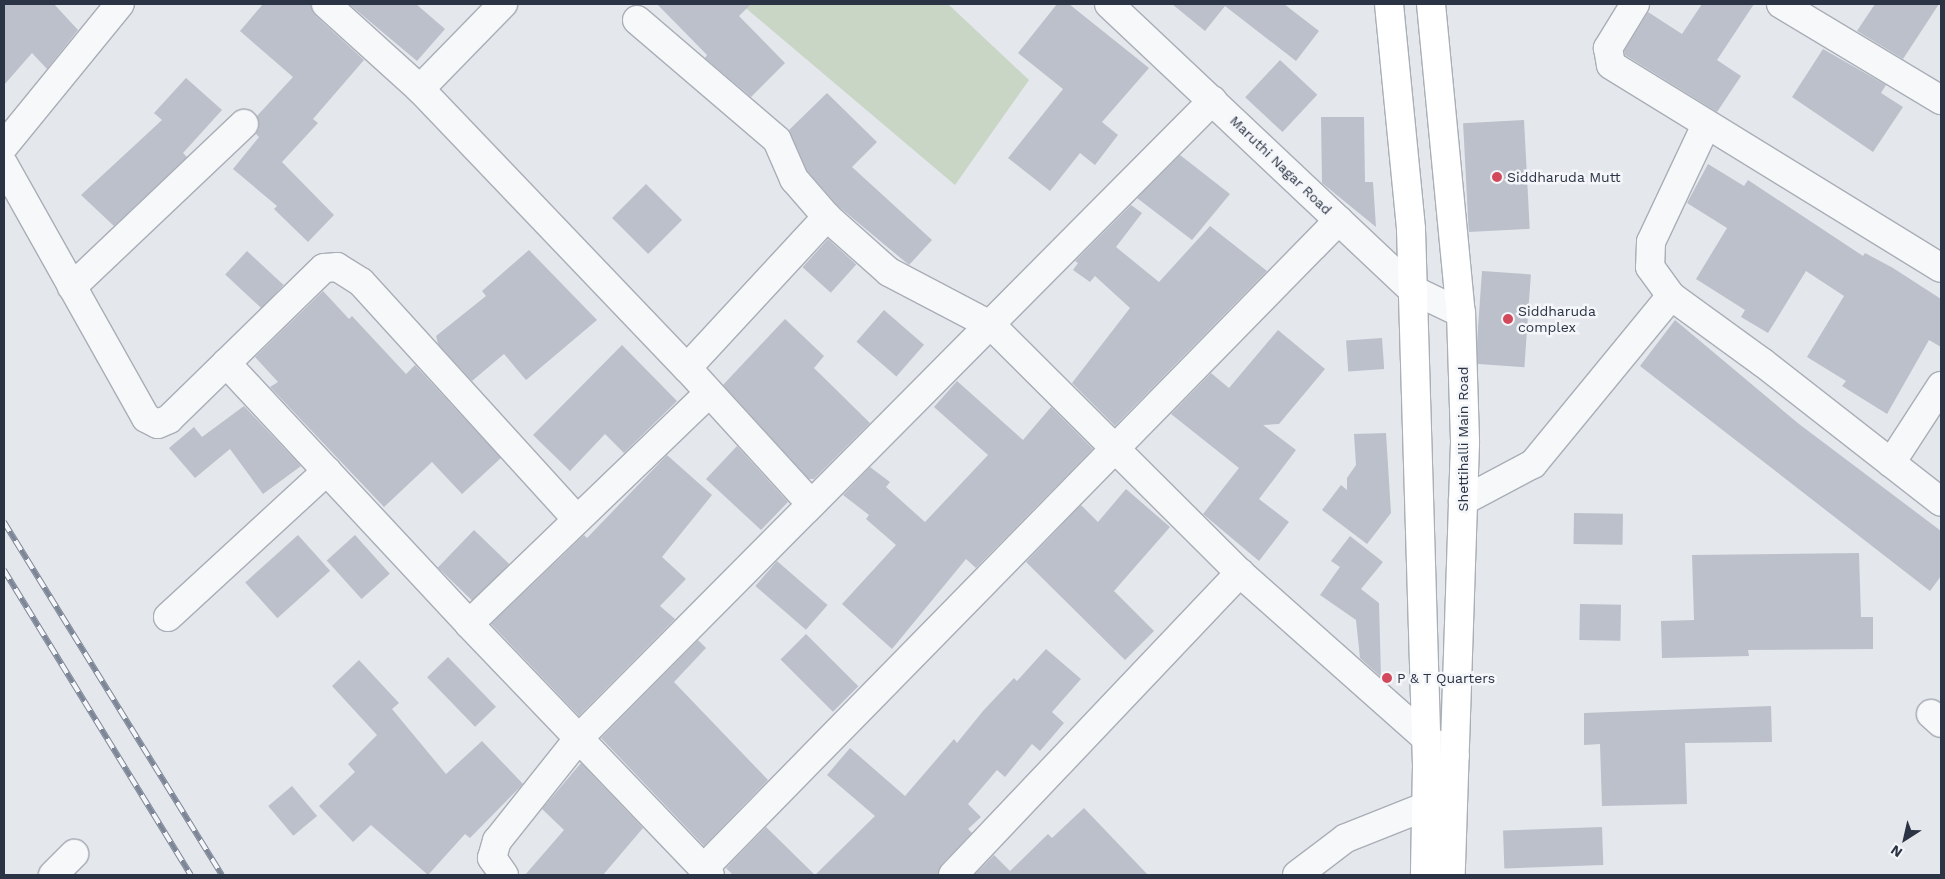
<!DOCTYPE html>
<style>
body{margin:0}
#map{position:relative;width:1945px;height:879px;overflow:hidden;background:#e4e7ec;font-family:"Work Sans",sans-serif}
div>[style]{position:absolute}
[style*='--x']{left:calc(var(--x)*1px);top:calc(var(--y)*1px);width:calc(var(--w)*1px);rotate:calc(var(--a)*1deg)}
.green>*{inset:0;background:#c9d6c5}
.building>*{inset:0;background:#bbc0ca;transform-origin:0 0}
.roads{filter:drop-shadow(1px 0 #a9aeb7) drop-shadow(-1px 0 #a9aeb7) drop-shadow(0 1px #a9aeb7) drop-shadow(0 -1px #a9aeb7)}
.minor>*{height:28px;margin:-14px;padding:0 14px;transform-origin:14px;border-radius:14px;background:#f7f8fa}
.major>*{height:28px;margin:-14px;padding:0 14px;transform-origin:14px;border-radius:14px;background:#fff}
.rail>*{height:5.5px;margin-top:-2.75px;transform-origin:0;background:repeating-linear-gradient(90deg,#f4f6f9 0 11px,#7d8696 0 22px);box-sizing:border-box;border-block:1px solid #7d8696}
.dots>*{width:14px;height:14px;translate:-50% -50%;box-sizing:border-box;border:2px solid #f4f6f9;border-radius:50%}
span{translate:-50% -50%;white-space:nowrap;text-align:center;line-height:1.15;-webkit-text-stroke:5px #f4f6f9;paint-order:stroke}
.street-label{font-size:14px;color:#2b3445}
.poi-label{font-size:14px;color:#2b3445}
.left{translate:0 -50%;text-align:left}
.frame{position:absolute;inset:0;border:5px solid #2b3445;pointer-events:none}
.north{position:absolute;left:1880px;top:814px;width:50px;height:50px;-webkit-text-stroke:4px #f4f6f9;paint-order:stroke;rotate:215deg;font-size:14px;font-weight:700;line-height:20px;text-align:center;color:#2b3445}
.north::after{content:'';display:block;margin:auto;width:18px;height:22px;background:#2b3445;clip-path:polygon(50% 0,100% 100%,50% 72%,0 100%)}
</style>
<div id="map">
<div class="green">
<i style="clip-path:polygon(741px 4px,948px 4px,1029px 80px,955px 185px)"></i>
</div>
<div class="building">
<i style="clip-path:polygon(4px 4px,54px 4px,78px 30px,47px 69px,32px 53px,4px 85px)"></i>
<i style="clip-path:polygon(263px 4px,311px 4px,316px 16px,364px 60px,313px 119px,318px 123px,282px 162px,334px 215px,308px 242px,274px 209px,277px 206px,233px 169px,259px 137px,256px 134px,259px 128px,257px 116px,293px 77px,240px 31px)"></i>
<i style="clip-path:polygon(349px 4px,416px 4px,445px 29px,417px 61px)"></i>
<i style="clip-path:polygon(657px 4px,751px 4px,739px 16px,785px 63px,751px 97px,705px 58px,707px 55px)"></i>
<i style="clip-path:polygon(1057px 4px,1069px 4px,1149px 68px,1102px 122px,1118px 135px,1095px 165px,1080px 153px,1050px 191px,1008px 158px,1063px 89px,1018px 53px)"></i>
<i style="clip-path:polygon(1172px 4px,1284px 4px,1319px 31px,1296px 61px,1225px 6px,1205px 31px)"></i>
<i style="clip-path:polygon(1702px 4px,1754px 4px,1717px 60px,1741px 76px,1717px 112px,1625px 55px,1624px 51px,1648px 12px,1682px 34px)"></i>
<i style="clip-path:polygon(1875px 4px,1939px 4px,1903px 59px,1857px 31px)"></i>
<i style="clip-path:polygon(1823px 49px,1886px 85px,1881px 93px,1903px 107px,1873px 152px,1792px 97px)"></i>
<i style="left:1280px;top:60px;width:51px;height:51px;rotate:43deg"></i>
<i style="clip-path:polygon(186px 78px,222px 110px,183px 153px,187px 157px,114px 226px,81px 195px,162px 120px,154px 113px)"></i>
<i style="clip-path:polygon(827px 93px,877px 142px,852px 167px,932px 240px,909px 265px,838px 206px,807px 171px,789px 130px)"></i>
<i style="clip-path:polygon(1321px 117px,1364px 117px,1365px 182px,1373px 182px,1376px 227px,1322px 183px)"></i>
<i style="left:1524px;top:120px;width:109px;height:61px;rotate:87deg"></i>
<i style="clip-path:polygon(1180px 155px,1230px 194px,1192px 240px,1137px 198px)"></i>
<i style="clip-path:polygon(1708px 164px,1744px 186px,1748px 180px,1863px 256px,1865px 253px,1893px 268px,1941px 299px,1941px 347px,1929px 340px,1887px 414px,1842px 386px,1846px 381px,1807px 357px,1844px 296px,1806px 271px,1768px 333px,1741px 317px,1745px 310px,1696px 279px,1727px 228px,1687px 203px)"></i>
<i style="left:646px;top:184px;width:51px;height:48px;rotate:45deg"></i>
<i style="clip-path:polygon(1131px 205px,1142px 213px,1116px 247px,1159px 282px,1210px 226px,1267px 271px,1115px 426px,1072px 383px,1130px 308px,1095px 276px,1090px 282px,1073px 270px,1078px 263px,1075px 261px)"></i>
<i style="left:828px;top:239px;width:38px;height:38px;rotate:42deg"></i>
<i style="clip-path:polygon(529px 250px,597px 320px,526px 380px,504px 354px,472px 381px,438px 344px,436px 336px,486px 296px,482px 291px)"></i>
<i style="left:247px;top:251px;width:50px;height:32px;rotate:43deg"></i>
<i style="left:1482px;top:271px;width:49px;height:93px;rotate:4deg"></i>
<i style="clip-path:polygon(323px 291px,349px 319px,352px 316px,406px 374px,415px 365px,501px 458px,462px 494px,432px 462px,384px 507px,270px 387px,278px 382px,255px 357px)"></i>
<i style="left:884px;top:310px;width:53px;height:42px;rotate:41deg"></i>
<i style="clip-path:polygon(785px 319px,824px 356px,814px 368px,870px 423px,814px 479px,809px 479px,723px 385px)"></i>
<i style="clip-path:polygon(1675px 320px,1799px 424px,1941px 531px,1941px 576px,1930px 591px,1640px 366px)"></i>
<i style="clip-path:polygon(1278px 330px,1325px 369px,1279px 424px,1263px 425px,1296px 450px,1259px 499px,1289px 522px,1259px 561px,1203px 514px,1239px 468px,1171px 414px,1211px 373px,1229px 388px)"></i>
<i style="left:1382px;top:338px;width:31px;height:36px;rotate:86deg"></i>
<i style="clip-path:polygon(622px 345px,677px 401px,624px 453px,605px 434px,570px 471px,533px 435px)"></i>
<i style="clip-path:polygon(957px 381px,1023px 440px,1051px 407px,1093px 449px,976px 568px,966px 559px,892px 649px,842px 604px,896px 545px,866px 519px,869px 515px,843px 495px,870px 467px,890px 482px,886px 487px,925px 522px,988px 455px,934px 407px)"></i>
<i style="clip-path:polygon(244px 406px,301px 466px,263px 494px,230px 449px,195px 478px,169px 448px,194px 427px,202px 437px)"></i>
<i style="clip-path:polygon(1386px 433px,1391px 513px,1367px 544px,1322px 510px,1341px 485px,1347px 490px,1347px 478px,1356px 465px,1354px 434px)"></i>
<i style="clip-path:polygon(737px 446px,788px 502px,761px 530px,706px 479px)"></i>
<i style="clip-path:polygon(667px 455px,712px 495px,662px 557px,686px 579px,660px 606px,675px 619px,579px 716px,491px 624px,584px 535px,587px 538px)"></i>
<i style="clip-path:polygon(1126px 489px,1170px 527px,1114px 591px,1154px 631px,1125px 660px,1026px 562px,1081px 505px,1098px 522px)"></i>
<i style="left:1574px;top:513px;width:49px;height:31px;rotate:1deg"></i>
<i style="left:474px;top:530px;width:49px;height:52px;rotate:44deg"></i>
<i style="left:298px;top:535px;width:48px;height:71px;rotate:48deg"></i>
<i style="left:355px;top:535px;width:52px;height:38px;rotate:48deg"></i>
<i style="clip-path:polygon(1350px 536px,1383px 562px,1361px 589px,1379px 603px,1381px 677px,1360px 658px,1356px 620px,1320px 595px,1340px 567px,1331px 561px)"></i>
<i style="clip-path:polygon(1859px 553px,1861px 617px,1873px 617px,1873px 649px,1748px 650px,1749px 656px,1662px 658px,1661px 621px,1694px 620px,1692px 555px)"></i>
<i style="left:777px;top:561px;width:67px;height:33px;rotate:41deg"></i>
<i style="left:1580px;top:604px;width:41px;height:36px;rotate:1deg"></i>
<i style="left:806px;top:634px;width:74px;height:36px;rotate:45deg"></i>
<i style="clip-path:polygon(698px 640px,706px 648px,674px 682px,768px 780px,704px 846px,601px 738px)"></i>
<i style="clip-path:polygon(1046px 649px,1081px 679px,1052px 712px,1064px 723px,1040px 751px,1032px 744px,1005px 777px,997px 770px,968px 804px,981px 817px,968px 829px,972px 833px,942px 864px,938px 875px,733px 875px,726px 868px,766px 827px,815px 875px,875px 816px,827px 775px,850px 748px,905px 796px,954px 739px,957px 743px,983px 711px,1014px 678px,1017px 681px)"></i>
<i style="left:448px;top:657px;width:69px;height:29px;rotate:46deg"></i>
<i style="clip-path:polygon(359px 660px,399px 703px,392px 709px,446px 774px,482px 741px,523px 784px,470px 838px,465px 834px,428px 875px,371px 825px,353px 842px,319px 806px,355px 772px,348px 764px,377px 735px,332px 686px)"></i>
<i style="clip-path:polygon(1771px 706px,1772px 742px,1685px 743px,1687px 804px,1602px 806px,1600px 744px,1584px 745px,1584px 713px)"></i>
<i style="clip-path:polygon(581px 763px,643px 828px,603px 875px,525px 875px,564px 830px,542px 809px)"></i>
<i style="left:292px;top:786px;width:39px;height:31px;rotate:50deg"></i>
<i style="clip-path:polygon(1084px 808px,1148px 875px,974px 875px,994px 855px,1010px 871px,1048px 834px,1052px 838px)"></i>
<i style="left:1602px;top:827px;width:38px;height:99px;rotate:88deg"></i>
</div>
<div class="roads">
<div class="minor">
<i style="--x:326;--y:4;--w:127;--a:42.1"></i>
<i style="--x:420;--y:89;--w:386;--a:46.3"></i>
<i style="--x:687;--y:368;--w:184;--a:47.6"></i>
<i style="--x:1109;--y:4;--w:417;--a:43.3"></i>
<i style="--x:1413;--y:290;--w:53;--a:25.6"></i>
<i style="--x:1635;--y:4;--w:52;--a:121.5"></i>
<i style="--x:1608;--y:48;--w:17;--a:80"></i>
<i style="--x:1611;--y:65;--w:387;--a:31.6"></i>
<i style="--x:1781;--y:4;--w:187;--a:31"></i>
<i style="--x:637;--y:20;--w:184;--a:40.6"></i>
<i style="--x:777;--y:140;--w:43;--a:66.4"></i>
<i style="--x:794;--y:179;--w:50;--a:49"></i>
<i style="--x:827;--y:217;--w:83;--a:41.6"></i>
<i style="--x:889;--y:272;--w:116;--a:27.7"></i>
<i style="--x:992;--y:326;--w:350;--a:44.9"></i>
<i style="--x:1240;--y:573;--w:249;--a:41.6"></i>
<i style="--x:1426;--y:738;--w:34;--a:32"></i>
<i style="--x:420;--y:89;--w:119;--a:-45.7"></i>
<i style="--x:1706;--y:125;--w:129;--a:115.2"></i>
<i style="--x:1651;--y:242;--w:25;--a:92"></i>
<i style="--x:1650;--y:267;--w:36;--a:54"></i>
<i style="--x:1671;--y:296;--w:112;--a:36"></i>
<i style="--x:1762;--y:362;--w:227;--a:38"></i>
<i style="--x:4;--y:146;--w:183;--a:-50.8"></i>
<i style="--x:4;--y:165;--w:290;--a:60.7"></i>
<i style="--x:146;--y:418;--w:13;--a:27"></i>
<i style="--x:158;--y:424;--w:12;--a:-24"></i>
<i style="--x:169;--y:419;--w:216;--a:-44.3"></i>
<i style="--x:324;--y:268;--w:13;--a:-4"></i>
<i style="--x:337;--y:267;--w:28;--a:32"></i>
<i style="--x:361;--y:282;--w:321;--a:47.7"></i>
<i style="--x:72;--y:287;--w:237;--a:-43.5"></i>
<i style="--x:226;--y:363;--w:357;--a:47"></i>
<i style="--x:469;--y:624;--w:348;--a:46.2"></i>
<i style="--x:687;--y:368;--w:206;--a:-47.2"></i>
<i style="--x:1891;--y:463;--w:92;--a:-57"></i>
<i style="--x:1463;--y:501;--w:79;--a:-27.9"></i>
<i style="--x:1533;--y:464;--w:217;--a:-50.6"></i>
<i style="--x:168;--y:617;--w:216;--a:-42.6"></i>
<i style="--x:469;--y:624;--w:333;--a:-43.9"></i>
<i style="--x:1931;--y:714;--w:13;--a:42"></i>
<i style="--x:704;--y:868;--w:907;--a:-45.58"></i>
<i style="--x:53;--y:875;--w:30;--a:-45"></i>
<i style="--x:504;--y:875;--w:21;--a:-125"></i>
<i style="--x:492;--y:858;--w:18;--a:-74"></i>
<i style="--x:497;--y:841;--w:132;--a:-51.5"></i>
<i style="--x:579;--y:738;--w:899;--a:-45.18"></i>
<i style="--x:953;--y:875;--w:417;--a:-46.5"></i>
<i style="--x:1297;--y:875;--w:61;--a:-37.1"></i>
<i style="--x:1346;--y:838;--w:87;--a:-21.6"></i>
</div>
<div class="major">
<i style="--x:1389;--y:4;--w:226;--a:84.4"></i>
<i style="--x:1411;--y:229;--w:537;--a:88.29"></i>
<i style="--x:1427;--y:766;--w:109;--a:91.1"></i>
<i style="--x:1431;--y:4;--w:310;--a:84.5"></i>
<i style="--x:1461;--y:313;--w:130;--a:88.2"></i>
<i style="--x:1465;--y:443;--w:432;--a:91.9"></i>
</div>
</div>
<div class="rail">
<i style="--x:4;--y:522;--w:415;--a:58.3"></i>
<i style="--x:4;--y:570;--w:358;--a:58.5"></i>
</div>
<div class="dots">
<i style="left:1497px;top:177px;background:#d1495b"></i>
<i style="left:1508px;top:319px;background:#d1495b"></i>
<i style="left:1387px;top:678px;background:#d1495b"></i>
</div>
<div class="street-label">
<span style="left:1281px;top:165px;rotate:44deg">Maruthi Nagar Road</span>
<span style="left:1463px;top:439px;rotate:-90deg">Shettihalli Main Road</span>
</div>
<div class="poi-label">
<span class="left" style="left:1507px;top:177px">Siddharuda Mutt</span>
<span class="left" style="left:1518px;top:319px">Siddharuda<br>complex</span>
<span class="left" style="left:1397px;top:678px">P &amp; T Quarters</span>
</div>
<div class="frame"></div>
<div class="north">N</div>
</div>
